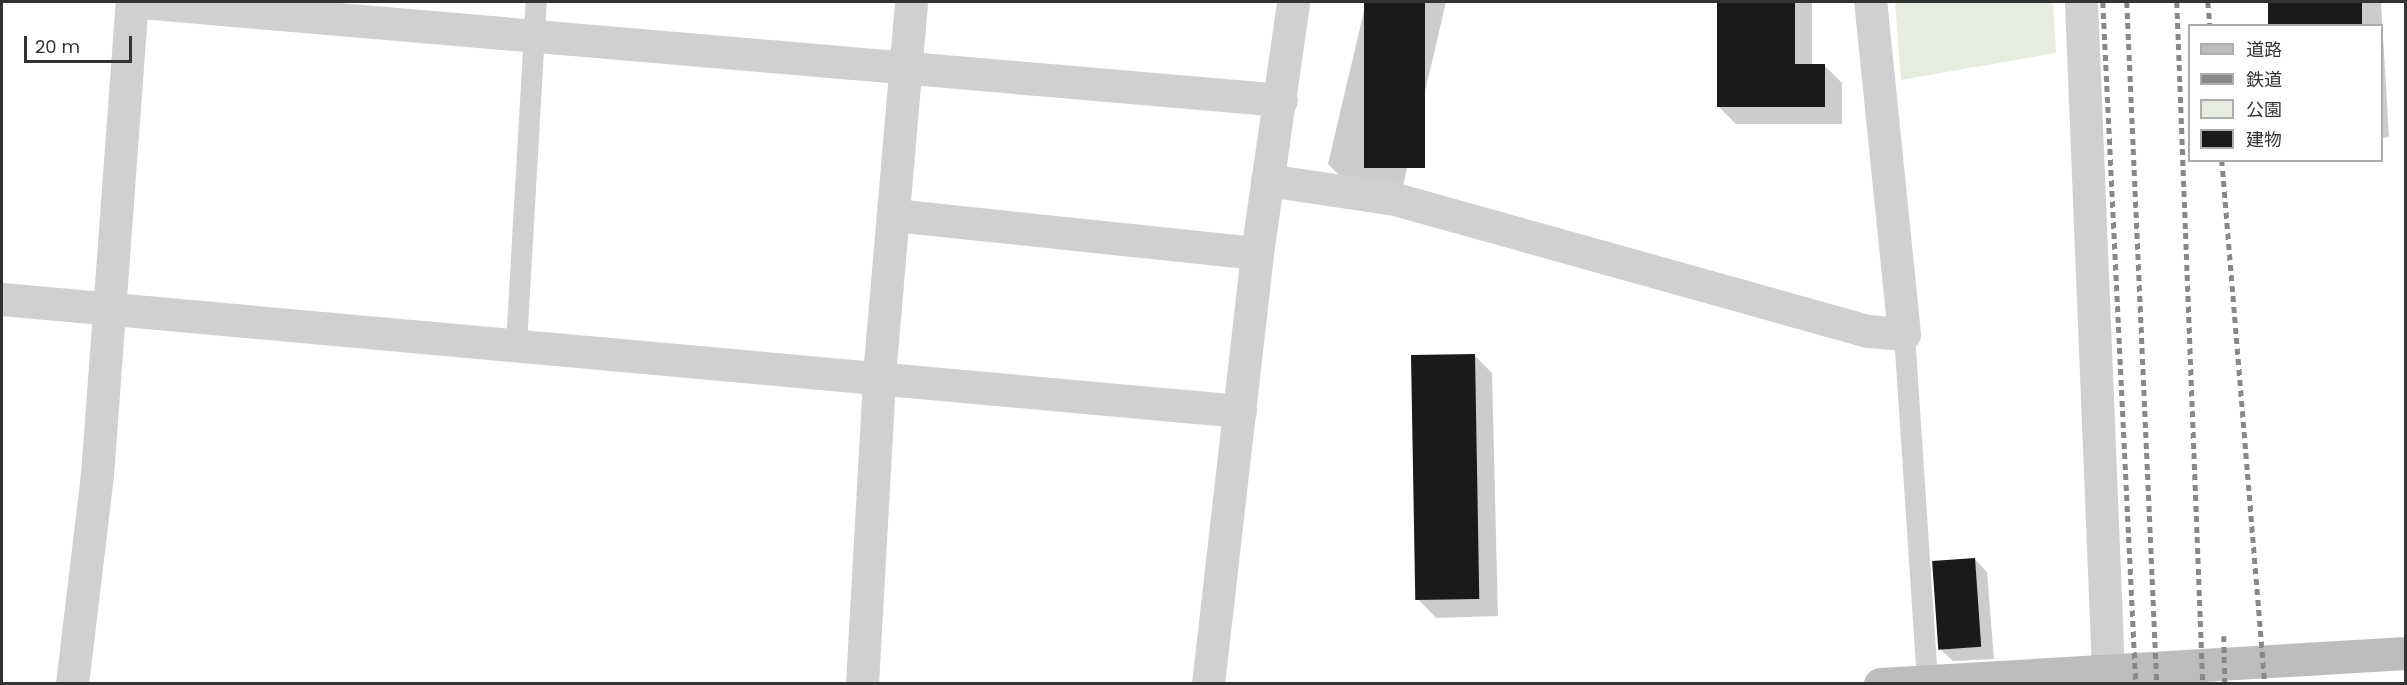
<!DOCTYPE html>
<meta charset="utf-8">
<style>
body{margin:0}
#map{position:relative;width:2407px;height:685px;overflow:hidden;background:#fff;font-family:Poppins,"Noto Sans JP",sans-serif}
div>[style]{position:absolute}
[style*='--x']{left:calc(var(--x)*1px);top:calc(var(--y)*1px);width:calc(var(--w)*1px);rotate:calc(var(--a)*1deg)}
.green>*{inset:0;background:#e6ecdf}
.shadow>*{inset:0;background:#0003}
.building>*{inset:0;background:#1a1a1a;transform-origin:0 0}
.lane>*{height:21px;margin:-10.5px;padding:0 10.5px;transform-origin:10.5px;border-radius:10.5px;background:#d0d0d0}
.street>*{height:33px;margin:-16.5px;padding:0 16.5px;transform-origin:16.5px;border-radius:16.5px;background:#d0d0d0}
.secondary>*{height:33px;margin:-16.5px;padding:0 16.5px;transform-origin:16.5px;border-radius:16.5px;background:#bdbdbd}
.rail>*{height:4.5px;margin-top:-2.25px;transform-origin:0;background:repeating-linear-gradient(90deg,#888 0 6px,transparent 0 10.5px)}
span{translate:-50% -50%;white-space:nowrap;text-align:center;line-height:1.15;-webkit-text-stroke:6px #fff;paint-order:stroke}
.frame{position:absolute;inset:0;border:3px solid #333;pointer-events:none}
.legend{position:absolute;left:2188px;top:24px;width:195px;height:138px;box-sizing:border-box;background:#fff;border:2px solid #adadad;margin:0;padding:8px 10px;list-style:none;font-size:18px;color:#333}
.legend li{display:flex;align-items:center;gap:12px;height:30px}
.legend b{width:30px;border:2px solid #adadad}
.scale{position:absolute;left:24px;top:36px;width:108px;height:27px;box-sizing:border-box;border:3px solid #333;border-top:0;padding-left:8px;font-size:18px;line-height:21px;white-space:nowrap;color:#333;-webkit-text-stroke:4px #fff;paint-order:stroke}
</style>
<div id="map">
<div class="green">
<i style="clip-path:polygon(1895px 2px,2053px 2px,2056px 53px,1901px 80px)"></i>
</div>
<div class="shadow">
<i style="clip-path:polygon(1366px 2px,1446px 2px,1401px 194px,1345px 181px,1328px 164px)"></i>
<i style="clip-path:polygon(1718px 2px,1812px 2px,1812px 65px,1824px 65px,1842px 83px,1842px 124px,1736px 124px,1719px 107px)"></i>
<i style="clip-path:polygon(2270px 2px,2381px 2px,2389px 137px,2382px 138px,2382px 26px,2271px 26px)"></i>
<i style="clip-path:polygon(1474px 355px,1492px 373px,1498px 616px,1436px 618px,1419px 600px)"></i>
<i style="clip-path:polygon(1975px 559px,1987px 572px,1994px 659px,1953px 661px,1940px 649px)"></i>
</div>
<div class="building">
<i style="left:1364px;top:2px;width:61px;height:166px"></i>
<i style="clip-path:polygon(1717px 2px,1795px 2px,1795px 64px,1825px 64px,1825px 107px,1717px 107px)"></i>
<i style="left:2268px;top:2px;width:94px;height:24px"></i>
<i style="left:1475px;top:354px;width:245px;height:64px;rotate:89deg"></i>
<i style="left:1975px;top:558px;width:89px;height:43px;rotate:86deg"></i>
</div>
<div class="lane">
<i style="--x:1904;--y:334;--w:348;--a:86.2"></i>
<i style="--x:516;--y:344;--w:343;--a:-86.7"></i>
</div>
<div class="street">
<i style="--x:141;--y:2;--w:1144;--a:4.91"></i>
<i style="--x:2081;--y:2;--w:670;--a:87.69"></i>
<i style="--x:1267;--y:180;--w:129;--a:8.4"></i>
<i style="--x:1395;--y:199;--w:491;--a:15.6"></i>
<i style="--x:1868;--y:331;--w:36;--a:5"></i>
<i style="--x:1904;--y:334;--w:334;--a:-95.8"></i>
<i style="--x:894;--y:215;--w:365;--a:6"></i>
<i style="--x:2;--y:299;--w:1243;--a:5.17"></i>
<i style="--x:72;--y:684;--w:210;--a:-83.2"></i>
<i style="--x:97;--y:475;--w:474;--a:-85.8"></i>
<i style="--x:862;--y:684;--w:308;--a:-86.8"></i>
<i style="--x:879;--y:376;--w:375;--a:-85.1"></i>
<i style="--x:1208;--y:684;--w:434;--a:-83.5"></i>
<i style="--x:1257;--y:253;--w:254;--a:-81.8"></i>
</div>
<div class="secondary">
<i style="--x:1880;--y:684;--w:527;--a:-3.37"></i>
</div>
<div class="rail">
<i style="--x:2103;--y:2;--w:683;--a:87.23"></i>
<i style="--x:2127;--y:2;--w:683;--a:87.48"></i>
<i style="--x:2177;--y:2;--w:682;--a:87.82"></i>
<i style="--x:2208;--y:2;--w:24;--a:85"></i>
<i style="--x:2222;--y:160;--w:526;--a:85.31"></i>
<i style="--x:2224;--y:636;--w:48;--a:88.8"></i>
</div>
<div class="frame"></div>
<ul class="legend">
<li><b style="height:8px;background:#bdbdbd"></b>道路</li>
<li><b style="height:8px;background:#888"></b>鉄道</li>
<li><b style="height:16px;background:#e6ecdf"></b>公園</li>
<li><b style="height:16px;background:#1a1a1a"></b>建物</li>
</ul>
<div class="scale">20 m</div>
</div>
